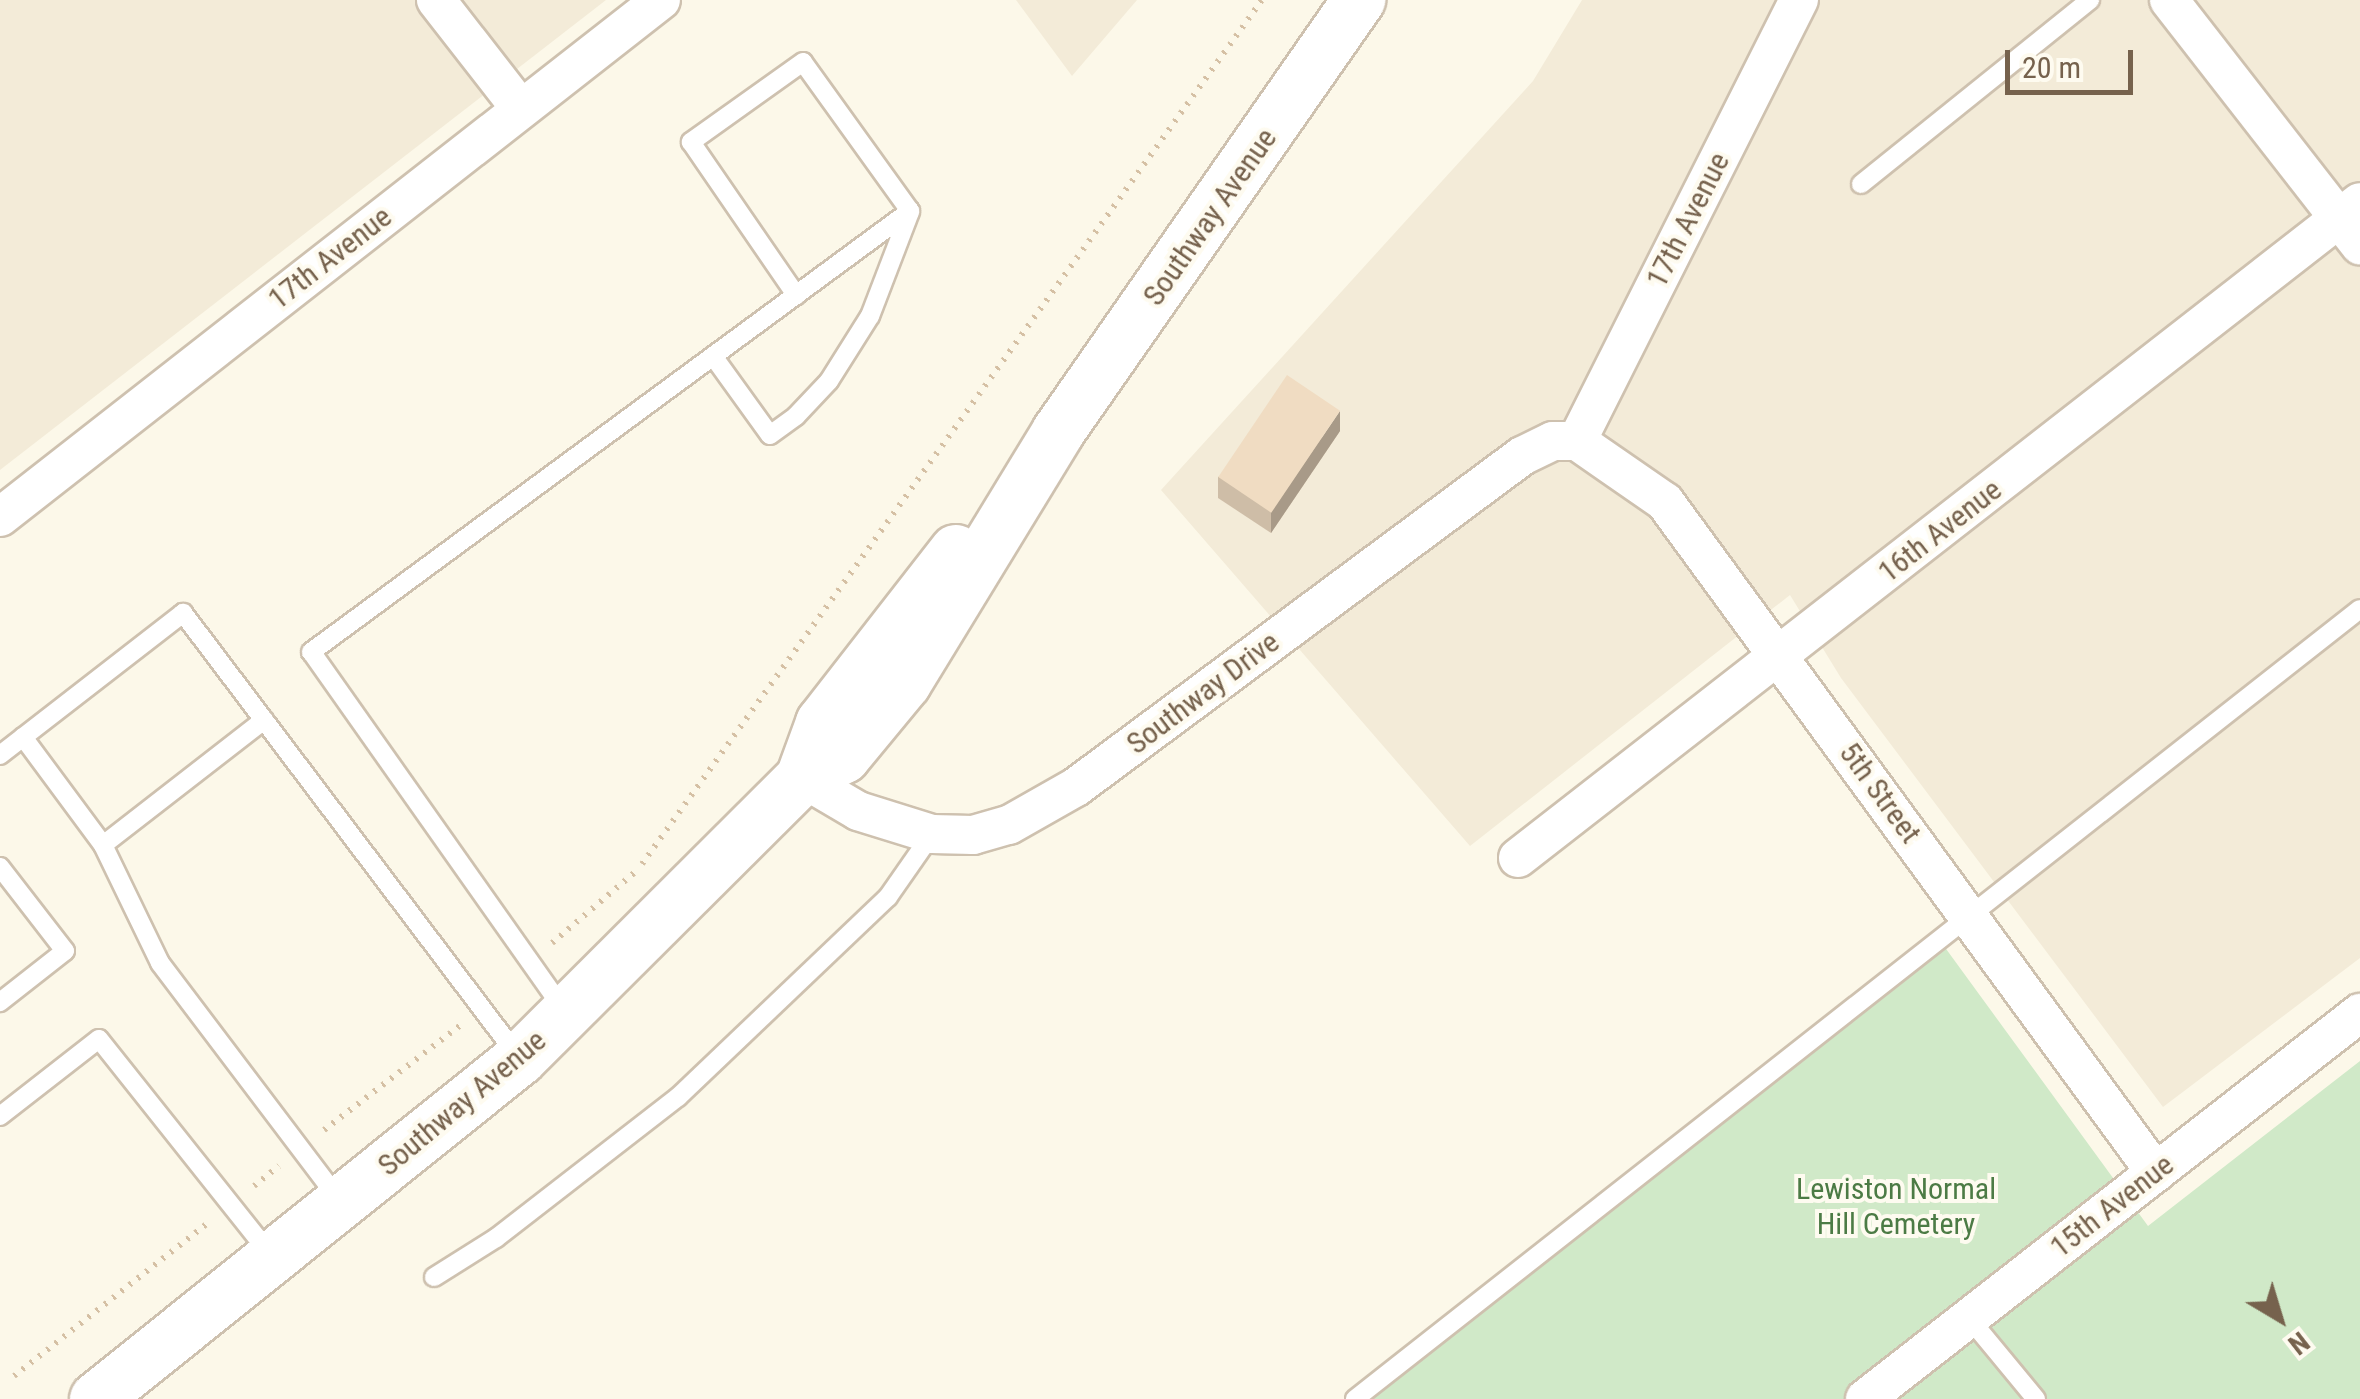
<!DOCTYPE html>
<style>
body{margin:0}
#map{position:relative;width:2360px;height:1399px;overflow:hidden;background:#fcf8e9;font-family:"Roboto Condensed",sans-serif}
div>[style]{position:absolute}
[style*='--x']{left:calc(var(--x)*1px);top:calc(var(--y)*1px);width:calc(var(--w)*1px);rotate:calc(var(--a)*1deg)}
.residential>*{inset:0;background:#f3ebd8}
.green>*{inset:0;background:#d0e9c8}
.path>*{height:6px;margin-top:-3px;transform-origin:0;background:repeating-linear-gradient(90deg,#d5c0a4 0 2.5px,transparent 0 10.5px)}
.roads{filter:drop-shadow(2px 0 #cec1af) drop-shadow(-2px 0 #cec1af) drop-shadow(0 2px #cec1af) drop-shadow(0 -2px #cec1af)}
.lane>*{height:18px;margin:-9px;padding:0 9px;transform-origin:9px;border-radius:9px;background:#fff}
.street>*{height:38px;margin:-19px;padding:0 19px;transform-origin:19px;border-radius:19px;background:#fff}
.secondary>*{height:52px;margin:-26px;padding:0 26px;transform-origin:26px;border-radius:26px;background:#fff}
.wall>*{inset:0;background:#cebda7}
.shaded-wall>*{inset:0;background:#a89a88}
.building>*{inset:0;background:#f0dcc2;transform-origin:0 0}
span{translate:-50% -50%;white-space:nowrap;text-align:center;line-height:1.15;-webkit-text-stroke:8px #fefbf0;paint-order:stroke}
.street-label{font-size:30px;color:#76624d}
.park-label{font-size:30px;color:#4c7b45}
.north{position:absolute;left:2230px;top:1269px;width:100px;height:100px;-webkit-text-stroke:8px #fefbf0;paint-order:stroke;rotate:142deg;font-size:28px;font-weight:700;line-height:40px;text-align:center;color:#76624d}
.north::after{content:'';display:block;margin:auto;width:35px;height:45px;background:#76624d;clip-path:polygon(50% 0,100% 100%,50% 72%,0 100%)}
.scale{position:absolute;left:2005px;top:50px;width:128px;height:45px;box-sizing:border-box;border:5px solid #76624d;border-top:0;padding-left:12px;font-size:30px;line-height:35px;white-space:nowrap;color:#76624d;-webkit-text-stroke:8px #fefbf0;paint-order:stroke}
</style>
<div id="map">
<div class="residential">
<i style="clip-path:polygon(0 0,606px 0,0 470px)"></i>
<i style="clip-path:polygon(1016px 0,1137px 0,1072px 76px)"></i>
<i style="clip-path:polygon(1582px 0,2360px 0,2360px 958px,2163px 1107px,1841px 678px,1790px 595px,1470px 846px,1161px 490px,1533px 81px)"></i>
</div>
<div class="green">
<i style="clip-path:polygon(1933px 931px,2148px 1226px,2360px 1061px,2360px 1399px,1348px 1399px)"></i>
</div>
<div class="path">
<i style="--x:642;--y:864;--w:1063;--a:-54.34"></i>
<i style="--x:552;--y:943;--w:108;--a:-40.5"></i>
<i style="--x:324;--y:1130;--w:173;--a:-37.5"></i>
<i style="--x:254;--y:1186;--w:32;--a:-39"></i>
<i style="--x:14;--y:1376;--w:248;--a:-38.3"></i>
</div>
<div class="roads">
<div class="lane">
<i style="--x:1861;--y:184;--w:294;--a:-38.8"></i>
<i style="--x:713;--y:356;--w:97;--a:54.2"></i>
<i style="--x:770;--y:435;--w:32;--a:-36"></i>
<i style="--x:796;--y:416;--w:48;--a:-46.7"></i>
<i style="--x:829;--y:381;--w:77;--a:-57.8"></i>
<i style="--x:870;--y:316;--w:111;--a:-69"></i>
<i style="--x:23;--y:737;--w:134;--a:53.5"></i>
<i style="--x:103;--y:845;--w:204;--a:-37.8"></i>
<i style="--x:0;--y:755;--w:232;--a:-37.8"></i>
<i style="--x:183;--y:613;--w:554;--a:52.92"></i>
<i style="--x:103;--y:845;--w:131;--a:64.2"></i>
<i style="--x:160;--y:963;--w:298;--a:52.9"></i>
<i style="--x:0;--y:867;--w:106;--a:52.3"></i>
<i style="--x:65;--y:951;--w:83;--a:141.9"></i>
<i style="--x:564;--y:1010;--w:438;--a:-125.2"></i>
<i style="--x:311;--y:652;--w:744;--a:-36.36"></i>
<i style="--x:910;--y:211;--w:183;--a:-125.7"></i>
<i style="--x:803;--y:62;--w:138;--a:144.5"></i>
<i style="--x:691;--y:142;--w:186;--a:55.5"></i>
<i style="--x:0;--y:1116;--w:125;--a:-37.9"></i>
<i style="--x:99;--y:1039;--w:273;--a:51.5"></i>
<i style="--x:434;--y:1277;--w:73;--a:-32.2"></i>
<i style="--x:496;--y:1238;--w:230;--a:-37.8"></i>
<i style="--x:678;--y:1097;--w:290;--a:-43.6"></i>
<i style="--x:888;--y:897;--w:77;--a:-55.1"></i>
<i style="--x:1969;--y:1318;--w:105;--a:50.4"></i>
<i style="--x:1355;--y:1399;--w:1278;--a:-38.17"></i>
</div>
<div class="street">
<i style="--x:436;--y:0;--w:138;--a:52.1"></i>
<i style="--x:2169;--y:0;--w:311;--a:52.1"></i>
<i style="--x:1577;--y:441;--w:107;--a:34.7"></i>
<i style="--x:1665;--y:502;--w:831;--a:53.81"></i>
<i style="--x:1577;--y:441;--w:494;--a:-63.3"></i>
<i style="--x:0;--y:517;--w:839;--a:-38.03"></i>
<i style="--x:802;--y:778;--w:65;--a:30.5"></i>
<i style="--x:858;--y:811;--w:77;--a:17.3"></i>
<i style="--x:932;--y:834;--w:41;--a:1.4"></i>
<i style="--x:973;--y:835;--w:37;--a:-16"></i>
<i style="--x:1009;--y:825;--w:77;--a:-29.6"></i>
<i style="--x:1076;--y:787;--w:555;--a:-36.58"></i>
<i style="--x:1522;--y:456;--w:34;--a:-26"></i>
<i style="--x:1553;--y:441;--w:24;--a:0"></i>
<i style="--x:1518;--y:858;--w:1067;--a:-37.92"></i>
<i style="--x:1865;--y:1399;--w:628;--a:-37.95"></i>
</div>
<div class="secondary">
<i style="--x:802;--y:778;--w:59;--a:-70"></i>
<i style="--x:822;--y:723;--w:218;--a:-52.1"></i>
<i style="--x:96;--y:1399;--w:543;--a:-38.73"></i>
<i style="--x:520;--y:1059;--w:398;--a:-44.9"></i>
<i style="--x:802;--y:778;--w:47;--a:-26.6"></i>
<i style="--x:844;--y:757;--w:96;--a:-50.5"></i>
<i style="--x:905;--y:683;--w:294;--a:-58.6"></i>
<i style="--x:1058;--y:432;--w:527;--a:-55.13"></i>
</div>
</div>
<div class="wall">
<i style="clip-path:polygon(1340px 431px,1271px 533px,1218px 498px,1218px 477px)"></i>
</div>
<div class="shaded-wall">
<i style="clip-path:polygon(1340px 411px,1340px 431px,1271px 533px,1271px 512px)"></i>
</div>
<div class="building">
<i style="left:1287px;top:375px;width:64px;height:123px;rotate:34deg"></i>
</div>
<div class="street-label">
<span style="left:1210px;top:217px;rotate:-55deg">Southway Avenue</span>
<span style="left:1688px;top:220px;rotate:-63deg">17th Avenue</span>
<span style="left:330px;top:258px;rotate:-38deg">17th Avenue</span>
<span style="left:1940px;top:531px;rotate:-38deg">16th Avenue</span>
<span style="left:1203px;top:693px;rotate:-37deg">Southway Drive</span>
<span style="left:1880px;top:793px;rotate:54deg">5th Street</span>
<span style="left:462px;top:1103px;rotate:-40deg">Southway Avenue</span>
<span style="left:2112px;top:1206px;rotate:-38deg">15th Avenue</span>
</div>
<div class="park-label">
<span style="left:1896px;top:1206px">Lewiston Normal<br>Hill Cemetery</span>
</div>
<div class="north">N</div>
<div class="scale">20 m</div>
</div>
